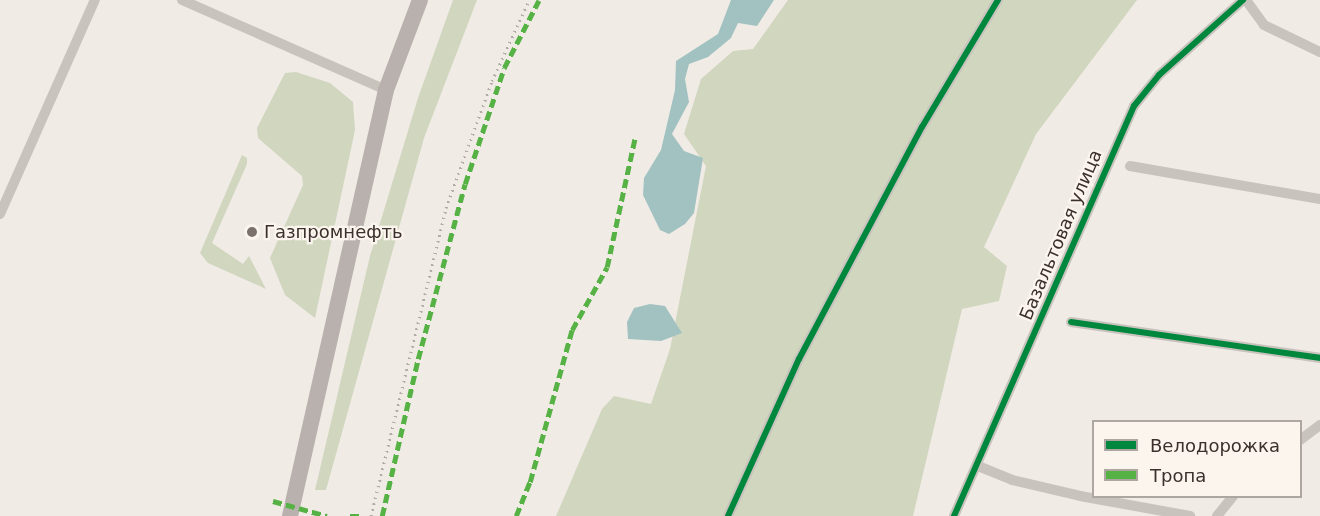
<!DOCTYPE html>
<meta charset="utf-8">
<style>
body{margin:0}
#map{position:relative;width:1320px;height:516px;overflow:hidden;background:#f0ebe5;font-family:"DejaVu Sans",sans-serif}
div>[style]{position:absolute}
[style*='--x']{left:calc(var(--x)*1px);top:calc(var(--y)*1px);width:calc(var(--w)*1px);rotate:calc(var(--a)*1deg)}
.green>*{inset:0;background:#d1d6bf}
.water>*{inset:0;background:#a1c2c1}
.minor>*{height:10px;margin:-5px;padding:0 5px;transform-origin:5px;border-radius:5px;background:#c9c3be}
.primary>*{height:16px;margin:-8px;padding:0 8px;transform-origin:8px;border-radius:8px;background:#b8b1ad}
.rail>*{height:3px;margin-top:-1.5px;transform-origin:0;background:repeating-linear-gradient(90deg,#b1aca8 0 1.5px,transparent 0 6px)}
.quiet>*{height:4.5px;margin-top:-2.25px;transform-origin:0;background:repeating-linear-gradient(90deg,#57b246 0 9px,transparent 0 13.5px)}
.cycleway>*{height:6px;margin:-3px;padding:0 3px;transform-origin:3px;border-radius:3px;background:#00873e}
.dots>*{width:16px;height:16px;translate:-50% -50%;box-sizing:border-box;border:3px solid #fbf5ee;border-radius:50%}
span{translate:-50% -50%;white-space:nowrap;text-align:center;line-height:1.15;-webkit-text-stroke:4.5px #fbf5ee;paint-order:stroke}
.poi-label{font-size:18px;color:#3b302b}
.left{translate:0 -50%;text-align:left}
.street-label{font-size:18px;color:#3b302b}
.legend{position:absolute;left:1092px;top:420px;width:210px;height:78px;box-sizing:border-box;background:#fbf5ee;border:2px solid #aea6a0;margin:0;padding:8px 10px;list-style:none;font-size:18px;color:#3b302b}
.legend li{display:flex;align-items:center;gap:12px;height:30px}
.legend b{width:30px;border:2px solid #aea6a0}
</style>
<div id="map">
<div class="green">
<i style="clip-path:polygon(453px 0,477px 0,424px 138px,326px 490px,315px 490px,370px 256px,418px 98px)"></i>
<i style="clip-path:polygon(788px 0,1137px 0,1036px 134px,984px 247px,1007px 266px,999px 301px,962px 309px,913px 516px,556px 516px,602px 409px,614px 396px,651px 404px,670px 349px,706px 166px,684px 134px,701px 79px,733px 51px,753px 49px)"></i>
<i style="clip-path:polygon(296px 72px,330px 83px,353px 102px,355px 130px,315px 318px,285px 295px,270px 258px,303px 185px,302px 176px,258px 138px,257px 128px,285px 73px)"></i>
<i style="clip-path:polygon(242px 155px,247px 158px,247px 164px,212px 243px,243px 264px,249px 256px,266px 289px,208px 263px,200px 253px)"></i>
</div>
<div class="water">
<i style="clip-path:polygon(731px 0,774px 0,757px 26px,738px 23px,731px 38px,708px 57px,689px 64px,685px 79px,689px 102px,672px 134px,684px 151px,703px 158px,694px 213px,685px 224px,669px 234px,660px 230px,643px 195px,644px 178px,661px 150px,675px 90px,676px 61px,718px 34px)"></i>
<i style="clip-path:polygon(650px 304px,665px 306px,682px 333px,661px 341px,628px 339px,627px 322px,634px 308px)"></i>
</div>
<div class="minor">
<i style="--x:182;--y:0;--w:223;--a:23.8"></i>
<i style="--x:1246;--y:0;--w:31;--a:54"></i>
<i style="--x:1264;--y:25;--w:62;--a:25.7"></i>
<i style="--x:1130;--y:166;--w:193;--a:9.9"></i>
<i style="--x:0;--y:214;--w:234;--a:-66.1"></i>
<i style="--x:1071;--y:322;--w:252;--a:8.2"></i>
<i style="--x:1300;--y:440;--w:25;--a:-37"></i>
<i style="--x:978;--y:466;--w:37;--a:22"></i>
<i style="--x:1012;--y:480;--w:70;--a:13.2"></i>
<i style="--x:1080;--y:496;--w:112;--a:10.3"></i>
<i style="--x:728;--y:516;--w:172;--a:-65.7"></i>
<i style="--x:799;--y:359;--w:263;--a:-62.1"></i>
<i style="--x:922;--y:127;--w:148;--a:-59.1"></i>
<i style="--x:954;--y:516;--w:448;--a:-66.3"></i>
<i style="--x:1134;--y:106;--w:40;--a:-51"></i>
<i style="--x:1159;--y:75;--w:113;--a:-41.8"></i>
<i style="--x:1217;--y:516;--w:26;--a:-51"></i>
</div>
<div class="primary">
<i style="--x:290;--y:516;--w:437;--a:-77.3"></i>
<i style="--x:386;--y:90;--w:96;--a:-69.3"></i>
</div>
<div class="rail">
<i style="--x:371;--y:516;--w:317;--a:-76.3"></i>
<i style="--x:446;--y:208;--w:135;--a:-70.1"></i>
<i style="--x:492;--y:81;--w:89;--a:-65.4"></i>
</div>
<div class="quiet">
<i style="--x:273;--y:501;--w:56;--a:15.5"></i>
<i style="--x:350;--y:516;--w:9;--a:0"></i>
<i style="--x:382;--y:516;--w:161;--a:-77.1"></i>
<i style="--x:418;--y:359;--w:181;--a:-75"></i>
<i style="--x:465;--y:184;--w:122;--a:-71.4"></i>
<i style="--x:504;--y:68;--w:76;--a:-62.8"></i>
<i style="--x:516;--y:516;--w:37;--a:-68"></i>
<i style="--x:530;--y:482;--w:158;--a:-74.6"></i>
<i style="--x:572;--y:330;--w:72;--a:-60.9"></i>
<i style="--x:607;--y:267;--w:132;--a:-77.8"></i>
</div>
<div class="cycleway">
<i style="--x:1071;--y:322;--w:252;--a:8.2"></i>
<i style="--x:728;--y:516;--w:172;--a:-65.7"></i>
<i style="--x:799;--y:359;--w:263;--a:-62.1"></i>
<i style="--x:922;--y:127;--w:148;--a:-59.1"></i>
<i style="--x:954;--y:516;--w:448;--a:-66.3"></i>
<i style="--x:1134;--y:106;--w:40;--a:-51"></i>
<i style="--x:1159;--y:75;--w:113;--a:-41.8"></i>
</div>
<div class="dots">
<i style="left:252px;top:232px;background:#7a716c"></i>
</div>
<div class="poi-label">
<span class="left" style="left:264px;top:232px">Газпромнефть</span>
</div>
<div class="street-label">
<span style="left:1061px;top:235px;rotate:-67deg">Базальтовая улица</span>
</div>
<ul class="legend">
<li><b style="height:8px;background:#00873e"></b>Велодорожка</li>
<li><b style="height:8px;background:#57b246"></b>Тропа</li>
</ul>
</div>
